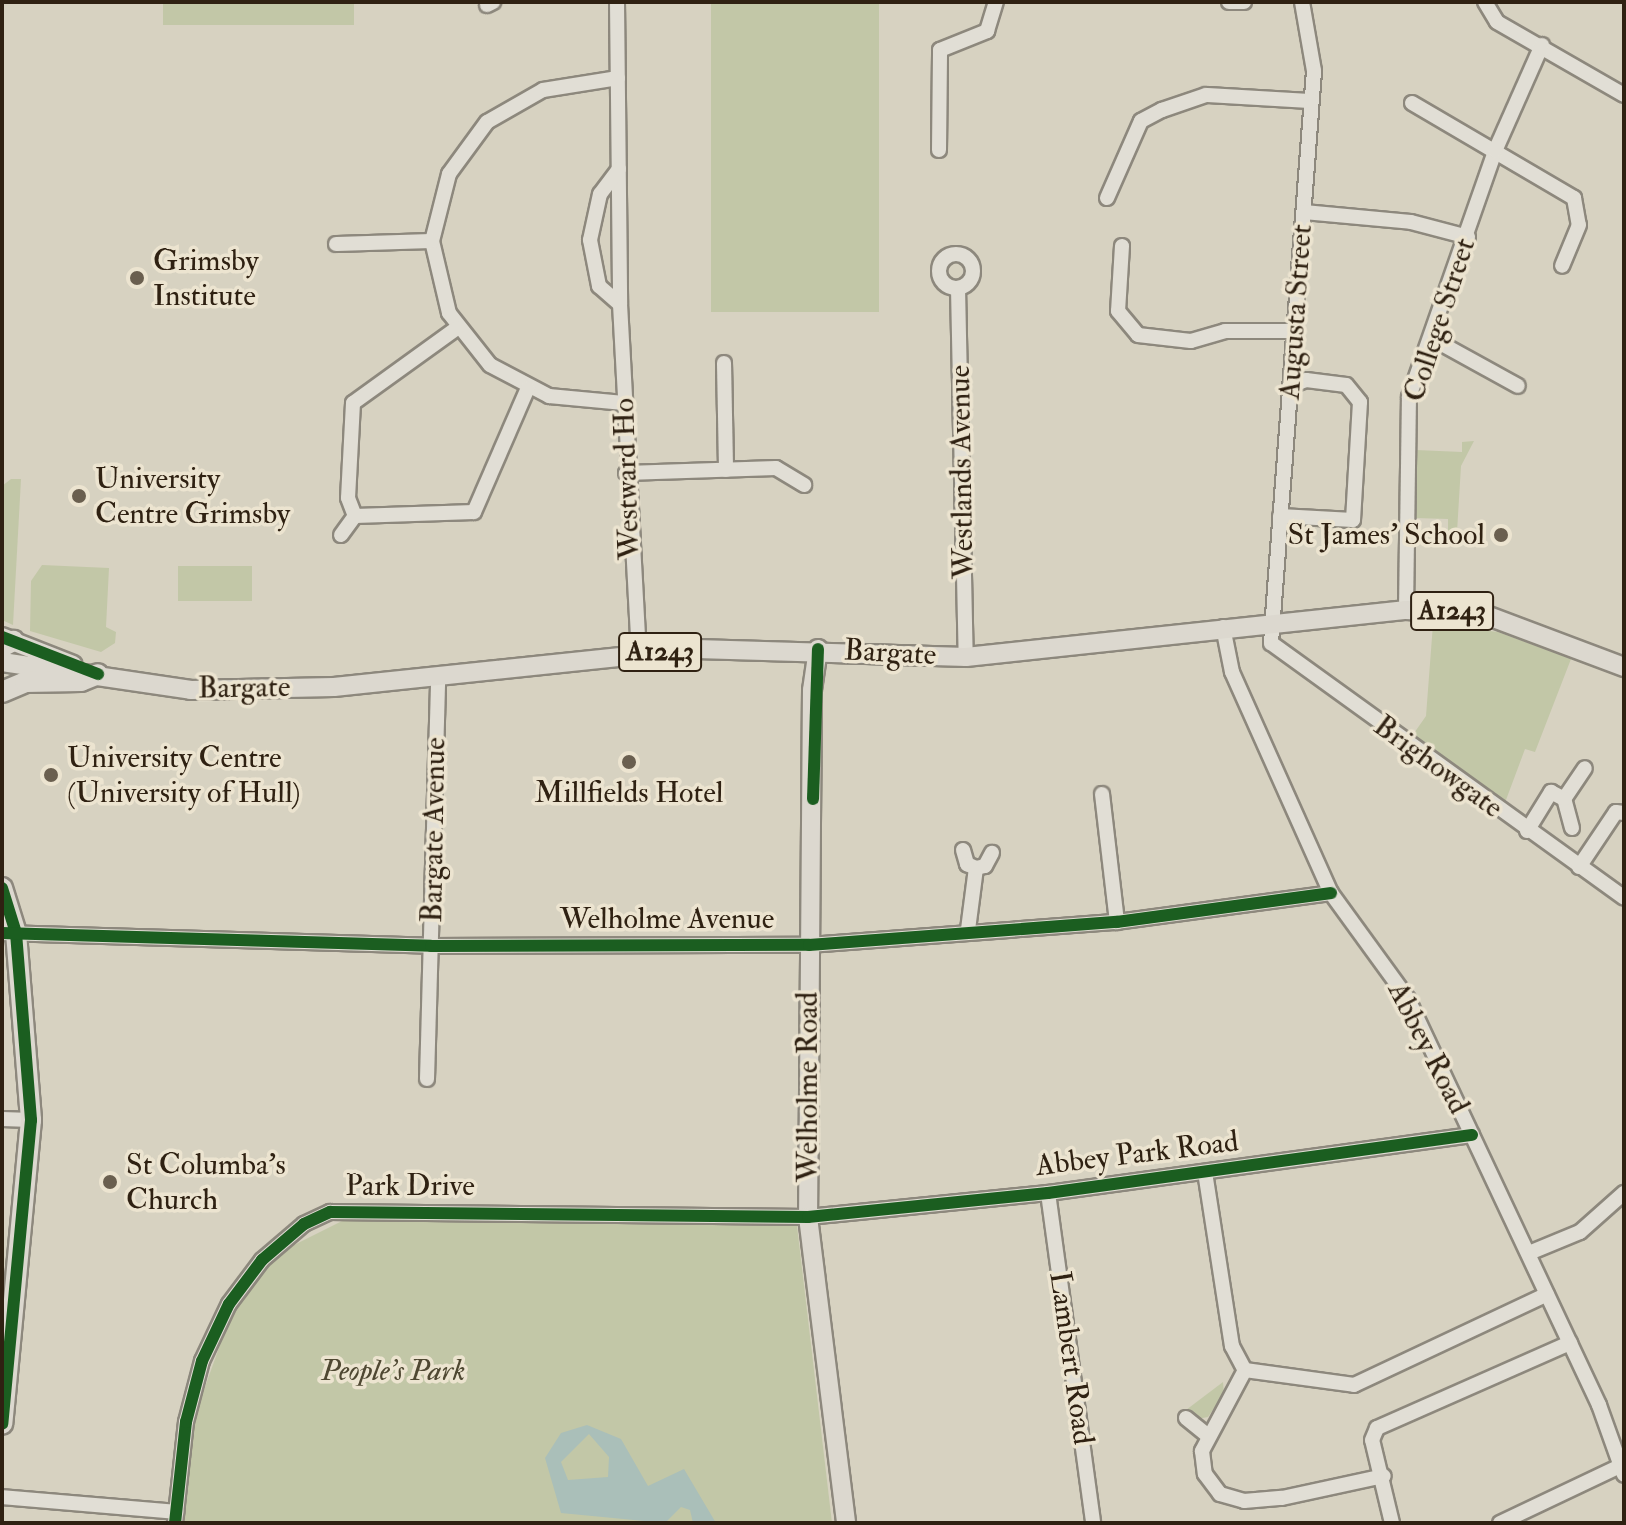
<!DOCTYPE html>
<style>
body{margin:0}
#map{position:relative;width:1626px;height:1525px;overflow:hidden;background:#d7d2c1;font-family:"IM FELL Double Pica",serif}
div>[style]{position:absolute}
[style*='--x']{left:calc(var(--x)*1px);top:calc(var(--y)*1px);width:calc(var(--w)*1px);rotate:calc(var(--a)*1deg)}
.green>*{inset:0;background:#c2c7a7;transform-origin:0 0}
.water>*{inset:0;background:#aabfb9}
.roads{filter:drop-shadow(2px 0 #8d887d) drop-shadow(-2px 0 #8d887d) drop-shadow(0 2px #8d887d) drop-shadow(0 -2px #8d887d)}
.minor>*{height:14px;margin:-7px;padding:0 7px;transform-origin:7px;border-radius:7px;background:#e1ded5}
.minor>.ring{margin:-7px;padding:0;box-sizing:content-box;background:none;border:14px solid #e1ded5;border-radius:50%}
.major>*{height:18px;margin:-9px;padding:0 9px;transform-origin:9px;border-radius:9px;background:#dcd8cf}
.highway>*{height:20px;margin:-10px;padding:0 10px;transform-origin:10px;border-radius:10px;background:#dcd8cf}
.cycleway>*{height:12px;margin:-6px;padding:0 6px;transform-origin:6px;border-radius:6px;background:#1b5e20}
.dots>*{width:22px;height:22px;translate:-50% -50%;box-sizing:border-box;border:4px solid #ece4d0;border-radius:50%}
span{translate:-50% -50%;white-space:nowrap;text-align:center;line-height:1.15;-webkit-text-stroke:7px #ece4d0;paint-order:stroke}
.shield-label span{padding:2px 6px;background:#ece4d0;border:2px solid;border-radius:6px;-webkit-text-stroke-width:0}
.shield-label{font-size:28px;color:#2f2112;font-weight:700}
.poi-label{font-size:30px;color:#2f2112}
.left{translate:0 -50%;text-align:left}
.right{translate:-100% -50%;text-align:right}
.street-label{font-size:30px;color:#2f2112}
.park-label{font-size:30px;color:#4f4832;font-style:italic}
.frame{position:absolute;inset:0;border:4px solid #2f2112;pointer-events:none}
</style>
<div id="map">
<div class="green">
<i style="left:163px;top:2px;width:191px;height:23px"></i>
<i style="left:711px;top:2px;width:168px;height:310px"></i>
<i style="clip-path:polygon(1474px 441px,1461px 466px,1457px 532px,1448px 532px,1448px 519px,1415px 518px,1416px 450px,1462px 452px,1462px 442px)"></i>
<i style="clip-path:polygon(11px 479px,21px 479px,13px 625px,2px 620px,2px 486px)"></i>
<i style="clip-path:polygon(42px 565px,109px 568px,106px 627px,116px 632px,115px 643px,101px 652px,30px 631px,31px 581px)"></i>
<i style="left:178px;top:566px;width:74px;height:35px"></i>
<i style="clip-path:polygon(1433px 624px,1498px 632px,1571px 659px,1535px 752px,1525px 749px,1503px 808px,1412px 736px,1426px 716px)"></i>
<i style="clip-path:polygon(346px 1219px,797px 1226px,832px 1523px,184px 1523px,195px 1415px,231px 1314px,258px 1276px,290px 1247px)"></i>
<i style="clip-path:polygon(1223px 1382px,1224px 1394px,1208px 1417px,1197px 1419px,1186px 1410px)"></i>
</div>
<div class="water">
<i style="clip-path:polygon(evenodd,587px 1425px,621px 1439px,648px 1486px,684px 1469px,716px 1523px,693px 1523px,690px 1510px,681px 1507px,665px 1523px,561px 1513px,545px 1458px,561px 1433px,587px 1425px,589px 1434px,609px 1457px,608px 1477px,568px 1480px,561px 1462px,589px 1434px)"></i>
</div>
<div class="roads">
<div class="minor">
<i style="--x:617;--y:2;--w:302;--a:89.4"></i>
<i style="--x:620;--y:304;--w:351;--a:86.9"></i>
<i style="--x:1229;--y:2;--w:15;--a:0"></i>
<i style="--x:1302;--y:2;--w:70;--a:80.1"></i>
<i style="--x:1314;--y:71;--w:574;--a:94.3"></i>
<i style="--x:1271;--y:643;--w:435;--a:35.8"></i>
<i style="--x:1485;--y:2;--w:23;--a:59"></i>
<i style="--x:1497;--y:22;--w:146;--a:29.9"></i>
<i style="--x:487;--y:5;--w:7;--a:-27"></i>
<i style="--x:618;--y:78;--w:76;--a:170.9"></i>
<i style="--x:543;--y:90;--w:64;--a:150.3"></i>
<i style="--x:487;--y:122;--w:64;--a:126.2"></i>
<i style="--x:449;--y:174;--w:69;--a:104.2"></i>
<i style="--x:432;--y:241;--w:74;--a:76.7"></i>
<i style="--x:449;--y:313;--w:66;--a:51.7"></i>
<i style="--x:490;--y:365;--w:67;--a:27.7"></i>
<i style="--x:549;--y:396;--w:75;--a:5.3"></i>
<i style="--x:1412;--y:103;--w:188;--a:30.4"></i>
<i style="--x:1574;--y:198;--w:27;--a:80"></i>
<i style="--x:1579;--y:225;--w:44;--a:112.5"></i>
<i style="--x:939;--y:150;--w:100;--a:-89.4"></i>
<i style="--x:940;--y:50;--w:51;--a:-22"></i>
<i style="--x:987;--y:31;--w:30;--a:-73"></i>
<i style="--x:619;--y:169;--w:31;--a:127"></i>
<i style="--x:600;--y:194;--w:47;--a:102.3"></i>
<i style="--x:590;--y:240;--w:47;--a:78.9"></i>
<i style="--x:599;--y:286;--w:28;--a:41"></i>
<i style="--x:1107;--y:198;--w:84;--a:-66.2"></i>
<i style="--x:1141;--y:121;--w:24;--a:-28"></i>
<i style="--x:1162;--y:110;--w:46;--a:-18.8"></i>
<i style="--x:1206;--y:95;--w:105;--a:3.3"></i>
<i style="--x:1304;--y:212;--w:107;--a:5.3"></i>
<i style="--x:1411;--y:222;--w:59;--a:14.7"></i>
<i style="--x:336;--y:244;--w:96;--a:-1.8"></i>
<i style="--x:1122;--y:246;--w:65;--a:93.5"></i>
<i style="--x:1118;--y:311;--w:31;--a:50"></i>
<i style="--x:1138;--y:335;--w:53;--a:6.5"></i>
<i style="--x:1191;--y:341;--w:35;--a:-16"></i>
<i style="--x:1225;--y:331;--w:70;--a:0"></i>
<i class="ring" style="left:939px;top:254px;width:20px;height:20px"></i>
<i style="--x:958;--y:288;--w:369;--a:88.8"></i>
<i style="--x:457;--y:328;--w:128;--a:144.2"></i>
<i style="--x:353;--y:403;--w:95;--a:93"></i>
<i style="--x:348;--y:498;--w:19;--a:69"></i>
<i style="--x:355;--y:516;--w:119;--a:-1.9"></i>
<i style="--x:474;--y:512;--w:135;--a:-66.5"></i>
<i style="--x:1431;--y:338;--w:99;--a:28.9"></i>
<i style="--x:724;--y:363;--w:107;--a:88.9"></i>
<i style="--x:626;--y:473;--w:150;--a:-1.9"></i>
<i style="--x:776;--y:468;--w:33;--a:31"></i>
<i style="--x:1280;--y:516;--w:73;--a:3.1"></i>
<i style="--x:1353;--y:520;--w:118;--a:-86.6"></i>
<i style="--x:1360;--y:402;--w:22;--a:-129"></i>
<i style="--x:1346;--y:385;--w:40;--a:-172.9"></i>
<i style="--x:1306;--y:380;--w:17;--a:159"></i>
<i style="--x:341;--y:535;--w:24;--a:-54"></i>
<i style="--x:1406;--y:610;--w:213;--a:-89.2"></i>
<i style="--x:1409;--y:397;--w:261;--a:-70.7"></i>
<i style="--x:1495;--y:151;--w:116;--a:-66.1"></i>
<i style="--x:1223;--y:627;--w:46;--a:78.7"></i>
<i style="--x:1232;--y:672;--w:242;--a:65.9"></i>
<i style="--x:1331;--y:893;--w:131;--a:54"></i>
<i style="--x:1408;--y:999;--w:449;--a:64.8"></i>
<i style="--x:1599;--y:1405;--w:74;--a:70.3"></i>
<i style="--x:1102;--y:794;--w:129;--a:83.3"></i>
<i style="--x:1572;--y:828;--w:30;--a:-105"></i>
<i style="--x:1564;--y:799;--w:37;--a:-56"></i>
<i style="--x:1527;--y:831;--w:46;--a:-58.4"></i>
<i style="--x:1551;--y:792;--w:15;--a:28"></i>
<i style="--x:963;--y:850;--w:15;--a:74"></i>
<i style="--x:967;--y:864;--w:10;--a:24"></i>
<i style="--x:976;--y:868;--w:63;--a:97.4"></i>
<i style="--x:1579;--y:867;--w:66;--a:-56.1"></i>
<i style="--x:1616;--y:812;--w:8;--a:7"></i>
<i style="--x:976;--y:868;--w:9;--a:-13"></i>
<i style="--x:985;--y:866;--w:15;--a:-62"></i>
<i style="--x:2;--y:933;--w:429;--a:1.7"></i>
<i style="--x:431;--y:946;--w:378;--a:-0.2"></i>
<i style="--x:809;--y:945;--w:309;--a:-4.3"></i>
<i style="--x:1117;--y:922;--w:216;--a:-7.7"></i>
<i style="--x:427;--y:1079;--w:401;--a:-88.4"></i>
<i style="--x:2;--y:1119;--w:29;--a:2"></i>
<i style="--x:1205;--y:1172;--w:176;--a:81.2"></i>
<i style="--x:1232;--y:1346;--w:27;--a:62"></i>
<i style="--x:1245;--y:1370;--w:110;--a:7.8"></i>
<i style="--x:1354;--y:1385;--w:213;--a:-25.2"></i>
<i style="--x:1048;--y:1193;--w:333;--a:82.2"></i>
<i style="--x:1529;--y:1253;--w:55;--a:-22.4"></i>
<i style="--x:1580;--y:1232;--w:59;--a:-41.6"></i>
<i style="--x:1245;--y:1370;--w:92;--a:118"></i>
<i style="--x:1202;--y:1451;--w:23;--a:83"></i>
<i style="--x:1205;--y:1474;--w:25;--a:53"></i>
<i style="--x:1220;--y:1494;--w:25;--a:16"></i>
<i style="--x:1244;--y:1501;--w:38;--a:-5"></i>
<i style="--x:1282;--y:1498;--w:104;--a:-12.2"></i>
<i style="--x:1186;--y:1418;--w:27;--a:39"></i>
<i style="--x:2;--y:1497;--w:175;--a:4.9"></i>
<i style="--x:175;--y:1523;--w:102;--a:-83.8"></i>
<i style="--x:186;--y:1422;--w:63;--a:-75.3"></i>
<i style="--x:202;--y:1361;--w:63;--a:-64.7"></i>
<i style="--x:229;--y:1304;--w:55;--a:-53.1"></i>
<i style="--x:262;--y:1260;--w:55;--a:-40.6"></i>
<i style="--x:304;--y:1224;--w:29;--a:-25"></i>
<i style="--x:330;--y:1212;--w:478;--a:0.6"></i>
<i style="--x:808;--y:1217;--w:241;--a:-5.7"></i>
<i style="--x:1048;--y:1193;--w:428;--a:-7.8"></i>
<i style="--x:1392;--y:1523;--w:85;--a:-103.5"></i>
<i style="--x:1372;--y:1440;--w:13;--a:-67"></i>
<i style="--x:1377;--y:1428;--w:211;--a:-23.8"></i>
<i style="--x:1500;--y:1523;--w:137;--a:-25.4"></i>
</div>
<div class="major">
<i style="--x:2;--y:637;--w:76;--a:21.5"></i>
<i style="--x:818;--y:649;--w:41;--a:98.3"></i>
<i style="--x:812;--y:690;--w:527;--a:90.43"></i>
<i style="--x:808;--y:1217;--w:308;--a:82.9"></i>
<i style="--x:2;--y:662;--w:191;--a:8.4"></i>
<i style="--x:191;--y:690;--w:143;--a:-1.2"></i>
<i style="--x:334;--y:687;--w:365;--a:-6"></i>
<i style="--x:697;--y:649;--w:269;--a:1.7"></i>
<i style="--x:966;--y:657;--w:443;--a:-6.1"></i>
<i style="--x:1406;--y:610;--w:77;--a:3"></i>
<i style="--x:1483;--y:614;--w:151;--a:20.6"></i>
</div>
<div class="highway">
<i style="--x:2;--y:647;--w:13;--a:-29"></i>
<i style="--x:2;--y:692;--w:25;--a:-23"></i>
<i style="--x:25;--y:682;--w:56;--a:-1"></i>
<i style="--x:81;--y:681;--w:18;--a:-22"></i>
<i style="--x:2;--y:888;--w:47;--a:72.7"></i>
<i style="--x:16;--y:933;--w:188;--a:85.4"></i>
<i style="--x:31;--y:1120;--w:305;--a:95.4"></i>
</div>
</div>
<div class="cycleway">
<i style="--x:2;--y:637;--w:103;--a:21.1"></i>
<i style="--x:813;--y:799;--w:150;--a:-88.1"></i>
<i style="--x:2;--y:888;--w:47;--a:72.7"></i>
<i style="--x:16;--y:933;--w:188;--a:85.4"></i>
<i style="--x:31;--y:1120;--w:305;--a:95.4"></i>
<i style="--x:2;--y:933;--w:429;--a:1.7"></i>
<i style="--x:431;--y:946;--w:378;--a:-0.2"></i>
<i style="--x:809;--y:945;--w:309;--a:-4.3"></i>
<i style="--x:1117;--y:922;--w:216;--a:-7.7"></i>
<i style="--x:175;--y:1523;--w:102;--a:-83.8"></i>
<i style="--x:186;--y:1422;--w:63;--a:-75.3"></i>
<i style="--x:202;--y:1361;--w:63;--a:-64.7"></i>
<i style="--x:229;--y:1304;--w:55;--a:-53.1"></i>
<i style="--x:262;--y:1260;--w:55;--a:-40.6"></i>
<i style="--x:304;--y:1224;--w:29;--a:-25"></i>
<i style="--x:330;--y:1212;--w:478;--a:0.6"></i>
<i style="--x:808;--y:1217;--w:241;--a:-5.7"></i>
<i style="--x:1048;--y:1193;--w:428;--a:-7.8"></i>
</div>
<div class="dots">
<i style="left:137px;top:278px;background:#6a5f4f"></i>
<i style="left:79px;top:496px;background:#6a5f4f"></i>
<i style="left:1501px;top:535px;background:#6a5f4f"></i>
<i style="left:629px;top:762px;background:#6a5f4f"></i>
<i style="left:51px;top:775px;background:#6a5f4f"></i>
<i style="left:110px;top:1182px;background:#6a5f4f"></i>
</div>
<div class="shield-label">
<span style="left:1452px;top:611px">A1243</span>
<span style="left:660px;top:652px">A1243</span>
</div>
<div class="poi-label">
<span class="left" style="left:153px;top:278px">Grimsby<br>Institute</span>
<span class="left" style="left:95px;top:496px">University<br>Centre Grimsby</span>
<span class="right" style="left:1485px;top:535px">St James' School</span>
<span class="left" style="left:67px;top:775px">University Centre<br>(University of Hull)</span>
<span style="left:629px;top:793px">Millfields Hotel</span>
<span class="left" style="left:126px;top:1182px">St Columba's<br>Church</span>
</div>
<div class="street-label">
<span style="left:1296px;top:312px;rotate:-86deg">Augusta Street</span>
<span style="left:1440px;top:320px;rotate:-72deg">College Street</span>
<span style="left:962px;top:472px;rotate:-91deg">Westlands Avenue</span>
<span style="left:627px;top:479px;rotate:-92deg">Westward Ho</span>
<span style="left:890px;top:653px;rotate:3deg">Bargate</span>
<span style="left:244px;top:688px;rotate:-1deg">Bargate</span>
<span style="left:1438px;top:767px;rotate:36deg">Brighowgate</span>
<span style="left:434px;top:830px;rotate:-89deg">Bargate Avenue</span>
<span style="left:667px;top:919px">Welholme Avenue</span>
<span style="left:1428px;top:1048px;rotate:63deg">Abbey Road</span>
<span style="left:808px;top:1087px;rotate:-90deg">Welholme Road</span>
<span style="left:1137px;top:1154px;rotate:-7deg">Abbey Park Road</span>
<span style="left:410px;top:1186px">Park Drive</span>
<span style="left:1071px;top:1358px;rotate:82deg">Lambert Road</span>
</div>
<div class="park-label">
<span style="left:393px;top:1371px">People's Park</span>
</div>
<div class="frame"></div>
</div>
